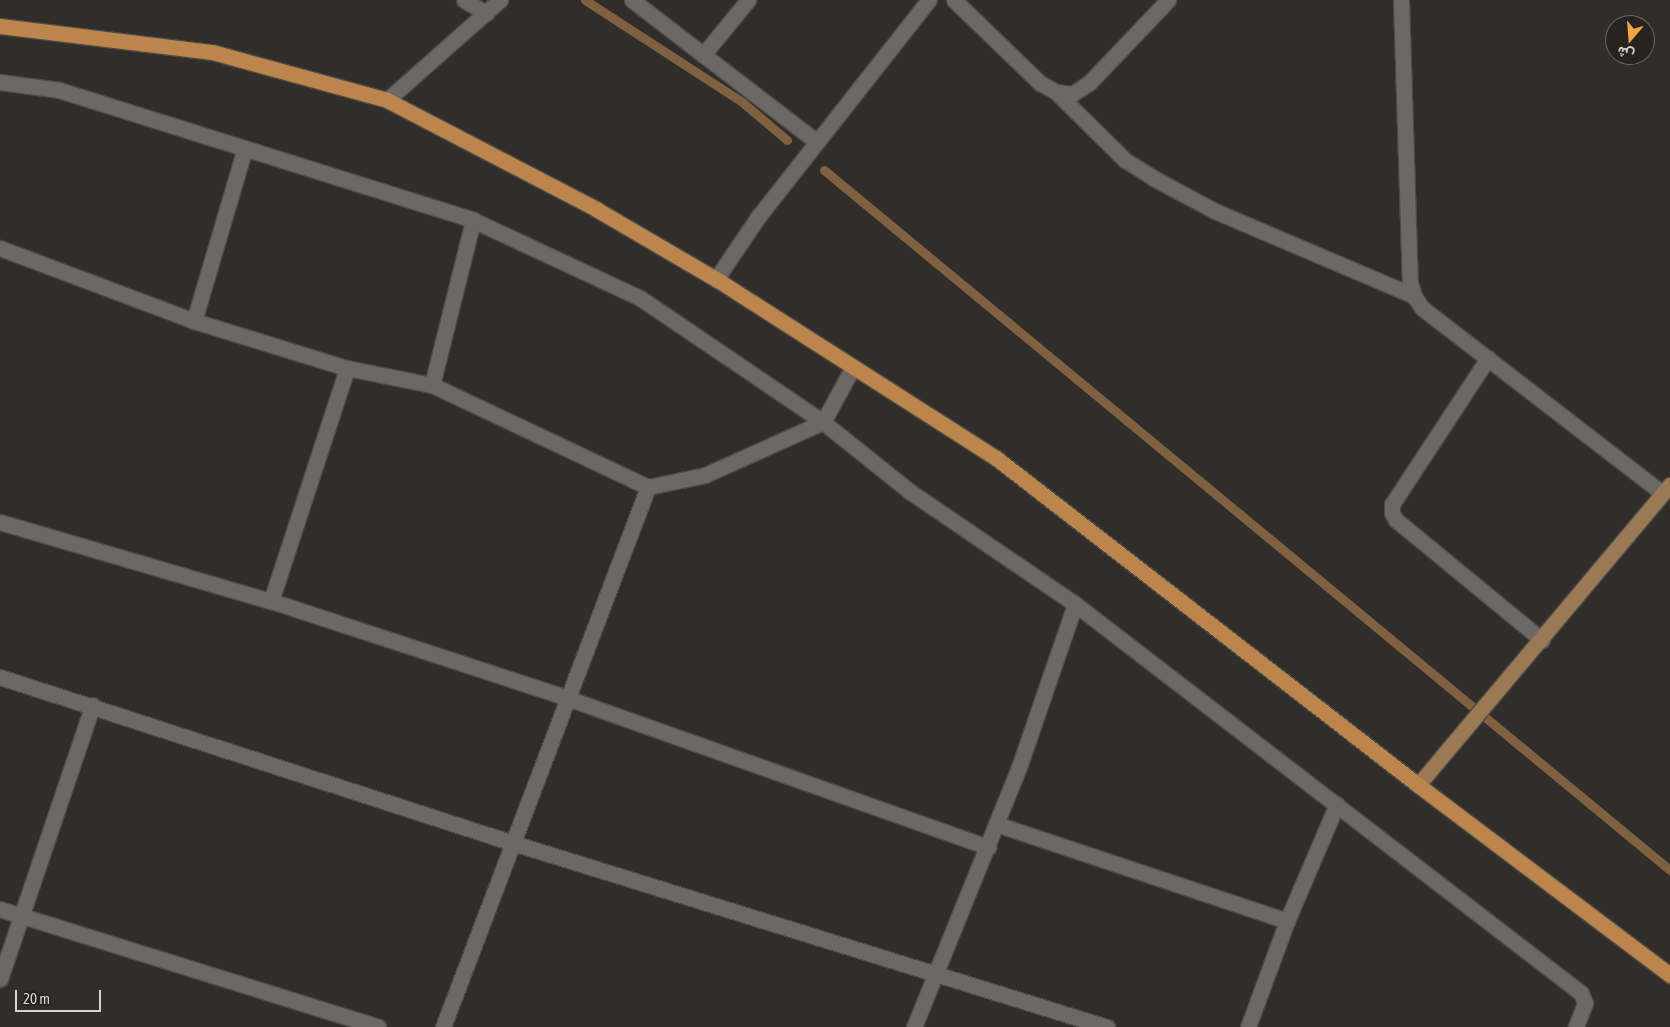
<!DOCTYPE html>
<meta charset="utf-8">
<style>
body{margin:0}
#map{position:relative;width:1670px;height:1027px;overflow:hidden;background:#302d2b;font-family:"Asap Condensed",Vazirmatn,sans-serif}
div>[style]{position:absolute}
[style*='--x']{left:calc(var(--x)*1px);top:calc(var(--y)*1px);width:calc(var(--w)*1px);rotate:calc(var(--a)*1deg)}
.stream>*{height:9px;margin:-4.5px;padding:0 4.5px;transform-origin:4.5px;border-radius:4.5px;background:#7f6040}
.roads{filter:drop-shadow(1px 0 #4d4b48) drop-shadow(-1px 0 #4d4b48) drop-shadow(0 1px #4d4b48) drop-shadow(0 -1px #4d4b48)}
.street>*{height:15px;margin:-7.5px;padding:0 7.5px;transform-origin:7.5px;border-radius:7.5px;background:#6b6865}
.primary>*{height:15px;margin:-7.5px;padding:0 7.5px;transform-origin:7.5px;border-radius:7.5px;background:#9b7955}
.highway>*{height:15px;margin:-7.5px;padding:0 7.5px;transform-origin:7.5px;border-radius:7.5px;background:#bb854b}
span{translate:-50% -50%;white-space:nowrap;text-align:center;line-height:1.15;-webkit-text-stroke:4px #262421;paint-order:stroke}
.north{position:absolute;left:1605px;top:15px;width:50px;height:50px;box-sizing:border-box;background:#262421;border:1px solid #6c6a68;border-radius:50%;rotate:198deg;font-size:14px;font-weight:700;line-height:20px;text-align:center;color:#d6d4d2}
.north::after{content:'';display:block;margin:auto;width:18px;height:22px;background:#f4a345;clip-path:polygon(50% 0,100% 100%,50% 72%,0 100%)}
.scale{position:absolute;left:15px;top:990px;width:86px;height:22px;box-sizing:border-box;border:2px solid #d6d4d2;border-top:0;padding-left:6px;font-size:15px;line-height:18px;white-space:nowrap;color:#d6d4d2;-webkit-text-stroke:4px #262421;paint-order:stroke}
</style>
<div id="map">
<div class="stream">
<i style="--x:585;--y:0;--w:187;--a:33"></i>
<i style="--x:742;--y:102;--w:59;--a:40.2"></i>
<i style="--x:824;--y:170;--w:1098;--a:39.61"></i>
</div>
<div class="roads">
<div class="street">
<i style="--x:464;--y:0;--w:26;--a:31"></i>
<i style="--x:632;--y:0;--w:232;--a:37.5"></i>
<i style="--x:954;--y:0;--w:120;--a:44"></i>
<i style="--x:1040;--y:83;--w:18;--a:29"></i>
<i style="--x:1056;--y:92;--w:16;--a:7"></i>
<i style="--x:1072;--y:94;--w:20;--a:-33"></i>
<i style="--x:1089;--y:83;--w:115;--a:-46.4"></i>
<i style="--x:1401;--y:0;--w:282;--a:88.2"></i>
<i style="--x:1410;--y:282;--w:15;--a:74"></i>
<i style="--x:1414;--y:296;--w:14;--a:56"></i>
<i style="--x:1422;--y:308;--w:303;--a:37.6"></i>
<i style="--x:703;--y:55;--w:71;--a:-50.7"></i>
<i style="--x:0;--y:82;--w:60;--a:7.7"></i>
<i style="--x:59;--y:90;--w:434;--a:17.4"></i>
<i style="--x:473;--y:220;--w:184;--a:25"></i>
<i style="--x:640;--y:298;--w:221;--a:34.1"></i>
<i style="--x:823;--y:422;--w:110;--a:38.7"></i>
<i style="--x:909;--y:491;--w:201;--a:34.2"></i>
<i style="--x:1075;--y:604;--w:638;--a:37.55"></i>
<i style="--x:1581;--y:993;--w:11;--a:68"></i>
<i style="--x:1585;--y:1003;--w:26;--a:111"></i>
<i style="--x:1056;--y:92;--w:97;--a:44.6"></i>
<i style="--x:1125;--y:160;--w:36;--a:32"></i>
<i style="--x:1155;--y:179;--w:68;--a:28.1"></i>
<i style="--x:1215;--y:211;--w:216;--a:23.1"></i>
<i style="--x:387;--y:100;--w:151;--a:-41.5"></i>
<i style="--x:0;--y:248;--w:207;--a:20.6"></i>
<i style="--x:194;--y:321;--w:160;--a:17.1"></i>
<i style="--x:347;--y:368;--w:87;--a:11.3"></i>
<i style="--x:432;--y:385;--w:239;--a:25.3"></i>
<i style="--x:716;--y:279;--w:75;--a:-55.9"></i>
<i style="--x:758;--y:217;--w:276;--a:-51.8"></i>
<i style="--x:194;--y:321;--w:180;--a:-73.6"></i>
<i style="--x:1488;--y:358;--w:175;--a:123.3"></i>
<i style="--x:1392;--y:504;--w:9;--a:90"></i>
<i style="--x:1392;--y:513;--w:8;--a:60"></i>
<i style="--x:1396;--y:520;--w:189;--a:39.4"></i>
<i style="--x:432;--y:385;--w:170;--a:-76"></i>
<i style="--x:0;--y:522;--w:282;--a:16.3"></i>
<i style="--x:271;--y:601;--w:311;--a:18.1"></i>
<i style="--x:567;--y:698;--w:447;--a:19.5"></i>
<i style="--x:271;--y:601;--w:245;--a:-71.9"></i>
<i style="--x:0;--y:677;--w:539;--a:17.93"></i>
<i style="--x:513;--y:843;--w:622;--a:17.21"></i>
<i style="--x:996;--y:824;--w:307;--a:18.4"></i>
<i style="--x:0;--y:909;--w:396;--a:17.3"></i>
<i style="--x:0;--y:979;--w:289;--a:-71.3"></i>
<i style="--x:443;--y:1027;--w:578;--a:-69.21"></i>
<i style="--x:648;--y:487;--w:58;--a:-11.9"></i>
<i style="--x:705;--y:475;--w:129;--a:-24.2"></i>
<i style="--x:823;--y:422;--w:63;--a:-61.4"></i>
<i style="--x:914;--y:1027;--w:280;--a:-68"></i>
<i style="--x:1019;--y:767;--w:172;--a:-71"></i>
<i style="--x:1248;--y:1027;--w:113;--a:-69.8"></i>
<i style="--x:1287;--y:921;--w:127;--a:-66.9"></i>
</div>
<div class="primary">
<i style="--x:1418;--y:785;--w:392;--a:-50"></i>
</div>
<div class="highway">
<i style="--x:0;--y:26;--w:214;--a:7"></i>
<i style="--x:212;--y:52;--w:181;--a:15.3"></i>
<i style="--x:387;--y:100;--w:236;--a:27.5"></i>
<i style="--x:596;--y:209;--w:139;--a:30.3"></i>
<i style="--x:716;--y:279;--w:332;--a:32.6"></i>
<i style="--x:996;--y:458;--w:534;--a:37.77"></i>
<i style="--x:1418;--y:785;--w:316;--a:37"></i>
</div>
</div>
<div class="north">ش</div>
<div class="scale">20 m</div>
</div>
